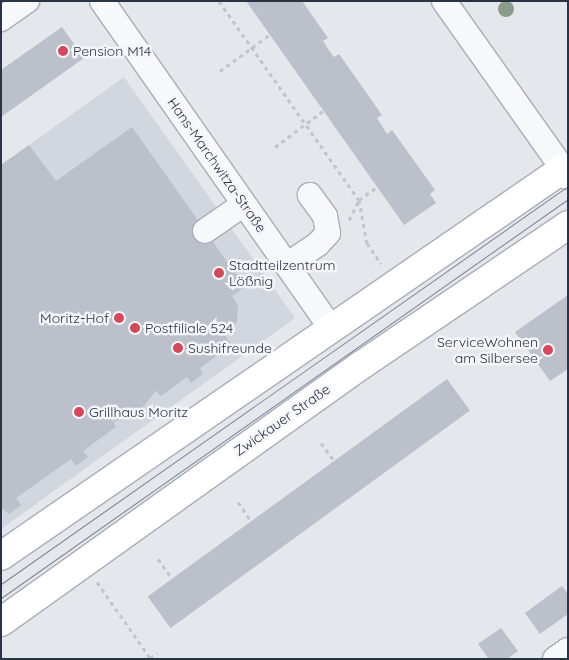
<!DOCTYPE html>
<meta charset="utf-8">
<style>
body{margin:0}
#map{position:relative;width:569px;height:660px;overflow:hidden;background:#e4e7ec;font-family:Quicksand,sans-serif}
div>[style]{position:absolute}
[style*='--x']{left:calc(var(--x)*1px);top:calc(var(--y)*1px);width:calc(var(--w)*1px);rotate:calc(var(--a)*1deg)}
.built>*{inset:0;background:#d2d6de}
.building>*{inset:0;background:#bbc0ca;transform-origin:0 0}
.path>*{height:3px;margin-top:-1.5px;transform-origin:0;background:repeating-linear-gradient(90deg,#c2c5cb 0 4px,transparent 0 8px)}
.roads{filter:drop-shadow(1px 0 #a9aeb7) drop-shadow(-1px 0 #a9aeb7) drop-shadow(0 1px #a9aeb7) drop-shadow(0 -1px #a9aeb7)}
.minor>*{height:24px;margin:-12px;padding:0 12px;transform-origin:12px;border-radius:12px;background:#f7f8fa}
.major>*{height:28px;margin:-14px;padding:0 14px;transform-origin:14px;border-radius:14px;background:#fff}
.tram>*{height:1px;margin:-0.5px;padding:0 0.5px;transform-origin:0.5px;border-radius:0.5px;background:#7d8696}
.trees>*{width:16px;height:16px;margin:-8px;border-radius:50%;background:#899d89}
.dots>*{width:14px;height:14px;translate:-50% -50%;box-sizing:border-box;border:2px solid #f4f6f9;border-radius:50%}
span{translate:-50% -50%;white-space:nowrap;text-align:center;line-height:1.15;-webkit-text-stroke:5px #f4f6f9;paint-order:stroke}
.poi-label{font-size:14px;color:#2b3445}
.left{translate:0 -50%;text-align:left}
.right{translate:-100% -50%;text-align:right}
.street-label{font-size:14px;color:#2b3445}
.frame{position:absolute;inset:0;border:2px solid #2b3445;pointer-events:none}
</style>
<div id="map">
<div class="built">
<i style="clip-path:polygon(124px 77px,295px 318px,1px 529px,1px 165px)"></i>
</div>
<div class="building">
<i style="clip-path:polygon(246px 1px,302px 1px,328px 38px,323px 41px,328px 49px,334px 57px,339px 54px,382px 115px,377px 118px,387px 134px,392px 130px,435px 190px,430px 194px,436px 203px,404px 225px)"></i>
<i style="clip-path:polygon(62px 27px,84px 58px,1px 117px,1px 70px)"></i>
<i style="clip-path:polygon(132px 127px,245px 287px,232px 296px,238px 306px,237px 322px,224px 334px,232px 345px,200px 368px,203px 374px,191px 383px,187px 377px,161px 396px,156px 391px,138px 413px,113px 422px,116px 427px,83px 451px,88px 457px,76px 466px,71px 459px,16px 498px,21px 505px,9px 514px,1px 508px,1px 165px,29px 145px,56px 181px)"></i>
<i style="clip-path:polygon(568px 295px,568px 369px,550px 381px,515px 332px)"></i>
<i style="left:447px;top:379px;width:39px;height:370px;rotate:54deg"></i>
<i style="clip-path:polygon(562px 586px,568px 594px,568px 614px,540px 634px,525px 613px)"></i>
<i style="clip-path:polygon(501px 628px,518px 651px,507px 659px,489px 659px,478px 644px)"></i>
</div>
<div class="path">
<i style="--x:219;--y:1;--w:243;--a:54.9"></i>
<i style="--x:359;--y:200;--w:44;--a:79.5"></i>
<i style="--x:367;--y:243;--w:25;--a:56"></i>
<i style="--x:220;--y:71;--w:61;--a:-36.3"></i>
<i style="--x:275;--y:147;--w:60;--a:-36.9"></i>
<i style="--x:349;--y:220;--w:22;--a:-63"></i>
<i style="--x:359;--y:200;--w:22;--a:-36"></i>
<i style="--x:321;--y:443;--w:21;--a:53"></i>
<i style="--x:238;--y:502;--w:22;--a:56"></i>
<i style="--x:158;--y:559;--w:22;--a:54"></i>
<i style="--x:97;--y:582;--w:94;--a:55"></i>
<i style="--x:150;--y:658;--w:9;--a:-32"></i>
</div>
<div class="roads">
<div class="minor">
<i style="--x:102;--y:1;--w:399;--a:55"></i>
<i style="--x:444;--y:1;--w:206;--a:54.7"></i>
<i style="--x:1;--y:19;--w:32;--a:-35"></i>
<i style="--x:205;--y:231;--w:47;--a:-34.7"></i>
<i style="--x:287;--y:265;--w:37;--a:-34"></i>
<i style="--x:318;--y:244;--w:15;--a:-48"></i>
<i style="--x:328;--y:233;--w:17;--a:-100"></i>
<i style="--x:325;--y:216;--w:26;--a:-126"></i>
<i style="--x:555;--y:659;--w:16;--a:-35"></i>
</div>
<div class="major">
<i style="--x:1;--y:556;--w:682;--a:-34.55"></i>
<i style="--x:563;--y:169;--w:8;--a:50"></i>
<i style="--x:1;--y:622;--w:445;--a:-35.5"></i>
<i style="--x:363;--y:364;--w:248;--a:-34.1"></i>
</div>
</div>
<div class="tram">
<i style="--x:1;--y:584;--w:693;--a:-35.07"></i>
<i style="--x:1;--y:598;--w:693;--a:-35.13"></i>
</div>
<div class="trees">
<i style="left:506px;top:9px"></i>
</div>
<div class="dots">
<i style="left:63px;top:51px;background:#d1495b"></i>
<i style="left:219px;top:273px;background:#d1495b"></i>
<i style="left:119px;top:318px;background:#d1495b"></i>
<i style="left:135px;top:328px;background:#d1495b"></i>
<i style="left:178px;top:348px;background:#d1495b"></i>
<i style="left:548px;top:350px;background:#d1495b"></i>
<i style="left:79px;top:412px;background:#d1495b"></i>
</div>
<div class="poi-label">
<span class="left" style="left:73px;top:51px">Pension M14</span>
<span class="left" style="left:229px;top:273px">Stadtteilzentrum<br>Lößnig</span>
<span class="right" style="left:109px;top:318px">Moritz-Hof</span>
<span class="left" style="left:145px;top:328px">Postfiliale 524</span>
<span class="right" style="left:538px;top:350px">ServiceWohnen<br>am Silbersee</span>
<span class="left" style="left:188px;top:348px">Sushifreunde</span>
<span class="left" style="left:89px;top:412px">Grillhaus Moritz</span>
</div>
<div class="street-label">
<span style="left:217px;top:165px;rotate:55deg">Hans-Marchwitza-Straße</span>
<span style="left:282px;top:420px;rotate:-35deg">Zwickauer Straße</span>
</div>
<div class="frame"></div>
</div>
